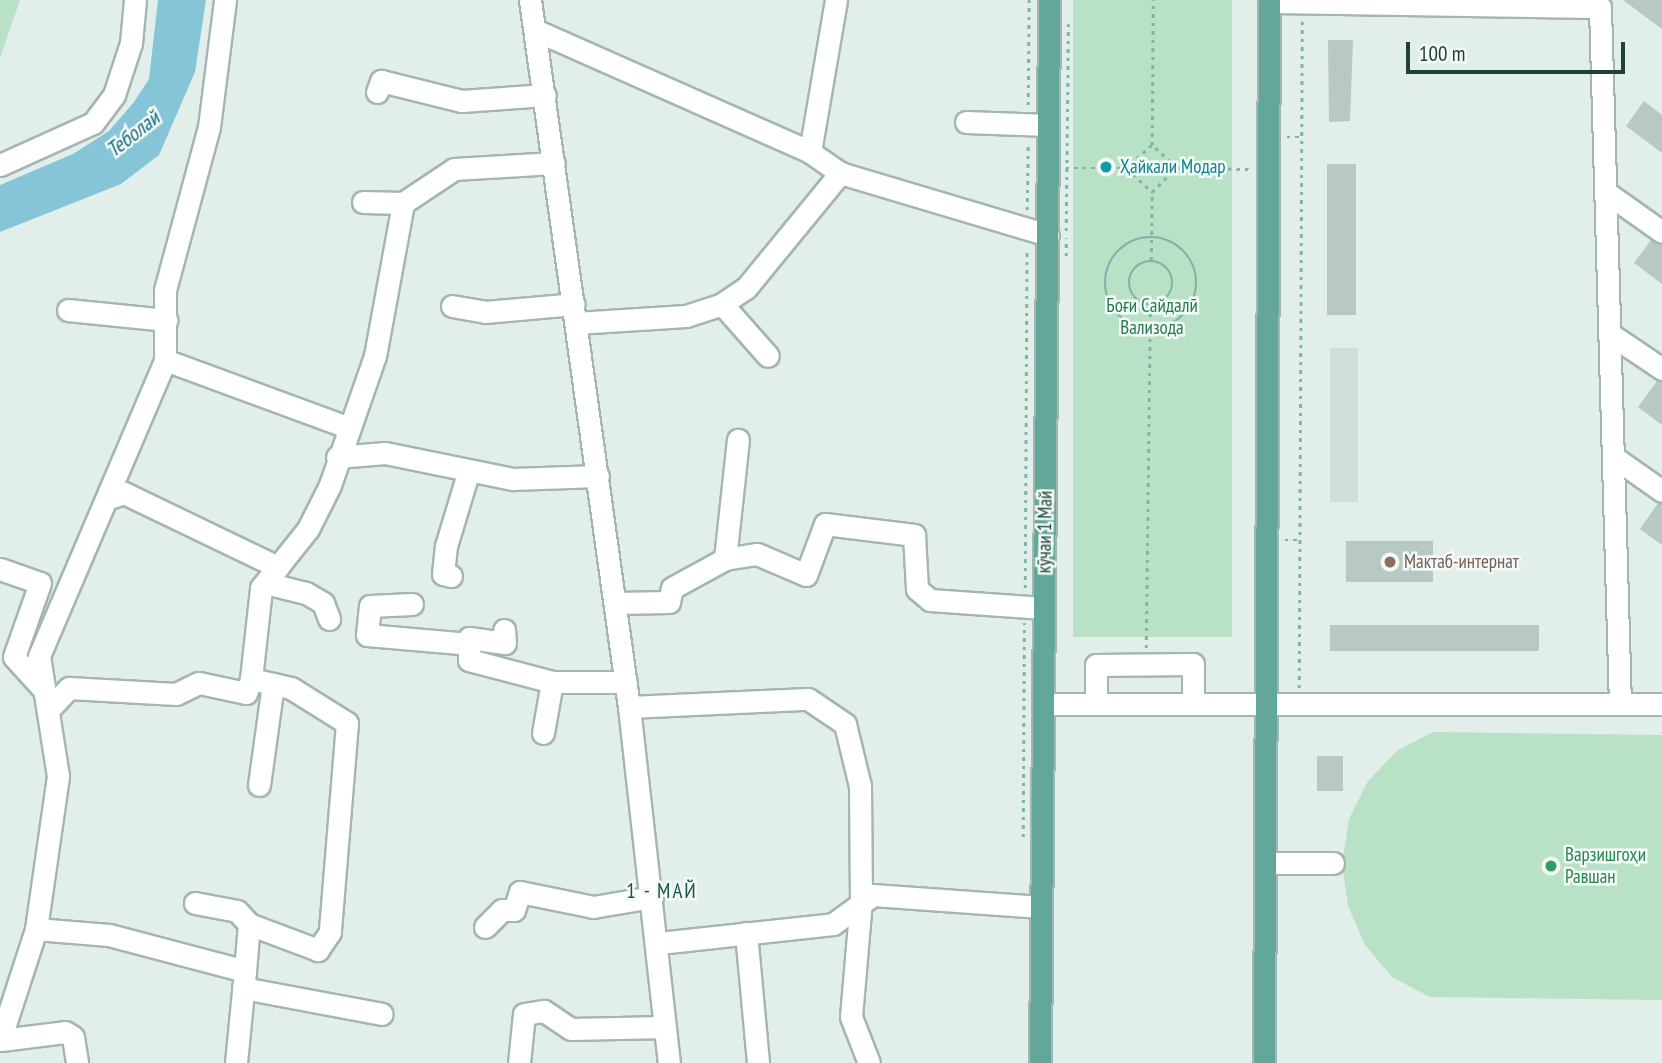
<!DOCTYPE html>
<meta charset="utf-8">
<style>
body{margin:0}
#map{position:relative;width:1662px;height:1063px;overflow:hidden;background:#e2eee9;font-family:"PT Sans Narrow",sans-serif}
div>[style]{position:absolute}
[style*='--x']{left:calc(var(--x)*1px);top:calc(var(--y)*1px);width:calc(var(--w)*1px);rotate:calc(var(--a)*1deg)}
.built>*{inset:0;background:#d0ded8;transform-origin:0 0}
.green>*{inset:0;background:#b9e1c6;transform-origin:0 0}
.water>*{inset:0;background:#85c5d7}
.building>*{inset:0;background:#b7c9c2;transform-origin:0 0}
.path>*{height:2.5px;margin-top:-1.25px;transform-origin:0;background:repeating-linear-gradient(90deg,#7fb4a7 0 3.5px,transparent 0 8.5px)}
.path>.ring{margin:-1.25px;padding:0;box-sizing:content-box;background:none;border:2.5px solid #7fb4a7;border-radius:50%}
.roads{filter:drop-shadow(2px 0 #a4b6b1) drop-shadow(-2px 0 #a4b6b1) drop-shadow(0 2px #a4b6b1) drop-shadow(0 -2px #a4b6b1)}
.minor>*{height:21px;margin:-10.5px;padding:0 10.5px;transform-origin:10.5px;border-radius:10.5px;background:#fff}
.major>*{height:21px;margin:-10.5px;padding:0 10.5px;transform-origin:10.5px;border-radius:10.5px;background:#62a79a}
.dots>*{width:19px;height:19px;translate:-50% -50%;box-sizing:border-box;border:4px solid #f3faf7;border-radius:50%}
span{translate:-50% -50%;white-space:nowrap;text-align:center;line-height:1.15;-webkit-text-stroke:5px #f3faf7;paint-order:stroke}
.culture-label{font-size:19px;color:#0d838f}
.left{translate:0 -50%;text-align:left}
.park-label{font-size:19px;color:#267b4d}
.street-label{font-size:19px;color:#20403a}
.education-label{font-size:19px;color:#785e54}
.leisure-label{font-size:19px;color:#27864d}
.water-label{font-size:21px;color:#146882;font-style:italic}
.neighbourhood-label{font-size:21px;color:#1a544a;letter-spacing:2px}
.scale{position:absolute;left:1406px;top:42px;width:219px;height:32px;box-sizing:border-box;border:4px solid #20403a;border-top:0;padding-left:9px;font-size:21px;line-height:24px;white-space:nowrap;color:#20403a;-webkit-text-stroke:5px #f3faf7;paint-order:stroke}
</style>
<div id="map">
<div class="built">
<i style="left:1330px;top:348px;width:28px;height:154px"></i>
</div>
<div class="green">
<i style="clip-path:polygon(0 0,20px 0,0 58px)"></i>
<i style="left:1073px;top:0;width:159px;height:637px"></i>
<i style="clip-path:polygon(1433px 732px,1662px 735px,1662px 1000px,1430px 997px,1392px 977px,1365px 945px,1348px 906px,1342px 864px,1349px 819px,1368px 781px,1398px 750px)"></i>
</div>
<div class="water">
<i style="clip-path:polygon(158px 0,206px 0,195px 72px,159px 155px,121px 184px,0 232px,0 185px,73px 154px,109px 131px,134px 102px,149px 79px)"></i>
</div>
<div class="building">
<i style="clip-path:polygon(1623px 0,1662px 0,1662px 29px)"></i>
<i style="clip-path:polygon(1328px 40px,1353px 40px,1350px 121px,1329px 122px)"></i>
<i style="clip-path:polygon(1644px 101px,1662px 115px,1662px 153px,1626px 126px)"></i>
<i style="left:1327px;top:164px;width:29px;height:151px"></i>
<i style="clip-path:polygon(1651px 240px,1662px 245px,1662px 284px,1634px 263px)"></i>
<i style="clip-path:polygon(1657px 381px,1662px 382px,1662px 425px,1638px 407px)"></i>
<i style="clip-path:polygon(1658px 503px,1662px 504px,1662px 545px,1640px 529px)"></i>
<i style="left:1433px;top:541px;width:41px;height:87px;rotate:90deg"></i>
<i style="left:1330px;top:625px;width:209px;height:26px"></i>
<i style="left:1317px;top:756px;width:26px;height:35px"></i>
</div>
<div class="path">
<i style="--x:1028;--y:105;--w:105;--a:-89.5"></i>
<i style="--x:1287;--y:137;--w:15;--a:0"></i>
<i style="--x:1152;--y:145;--w:145;--a:-89.6"></i>
<i style="--x:1066;--y:168;--w:60;--a:0"></i>
<i style="--x:1177;--y:168;--w:74;--a:0.8"></i>
<i style="--x:1027;--y:210;--w:67;--a:-89.1"></i>
<i style="--x:1066;--y:231;--w:207;--a:-89.4"></i>
<i class="ring" style="left:1105px;top:237px;width:89.5px;height:89.5px"></i>
<i style="--x:1066;--y:256;--w:18;--a:-90"></i>
<i style="--x:1151;--y:260;--w:68;--a:-89.2"></i>
<i style="--x:1152;--y:192;--w:34;--a:-45"></i>
<i style="--x:1176;--y:168;--w:33;--a:-136"></i>
<i style="--x:1152;--y:145;--w:34;--a:137"></i>
<i style="--x:1127;--y:168;--w:35;--a:44"></i>
<i class="ring" style="left:1129px;top:261px;width:41.5px;height:41.5px"></i>
<i style="--x:1285;--y:540;--w:15;--a:0"></i>
<i style="--x:1025;--y:588;--w:340;--a:-89.7"></i>
<i style="--x:1146;--y:648;--w:343;--a:-89.3"></i>
<i style="--x:1299;--y:688;--w:669;--a:-89.74"></i>
<i style="--x:1023;--y:837;--w:214;--a:-89.7"></i>
</div>
<div class="roads">
<div class="minor">
<i style="--x:530;--y:0;--w:714;--a:82.03"></i>
<i style="--x:629;--y:707;--w:358;--a:83.6"></i>
<i style="--x:1269;--y:2;--w:331;--a:0.9"></i>
<i style="--x:1600;--y:7;--w:697;--a:88.36"></i>
<i style="--x:535;--y:30;--w:301;--a:23.9"></i>
<i style="--x:810;--y:152;--w:37;--a:35"></i>
<i style="--x:840;--y:173;--w:217;--a:16.6"></i>
<i style="--x:377;--y:92;--w:12;--a:-70"></i>
<i style="--x:381;--y:81;--w:83;--a:13.9"></i>
<i style="--x:462;--y:101;--w:83;--a:-4.1"></i>
<i style="--x:966;--y:122;--w:82;--a:2.1"></i>
<i style="--x:810;--y:152;--w:154;--a:-80.3"></i>
<i style="--x:0;--y:165;--w:102;--a:-24.3"></i>
<i style="--x:93;--y:123;--w:35;--a:-53"></i>
<i style="--x:114;--y:95;--w:55;--a:-71.9"></i>
<i style="--x:131;--y:43;--w:43;--a:-84.7"></i>
<i style="--x:1607;--y:193;--w:67;--a:35.3"></i>
<i style="--x:363;--y:202;--w:40;--a:1.4"></i>
<i style="--x:722;--y:304;--w:69;--a:48.5"></i>
<i style="--x:452;--y:306;--w:34;--a:10"></i>
<i style="--x:485;--y:312;--w:89;--a:-5.1"></i>
<i style="--x:68;--y:310;--w:99;--a:5.8"></i>
<i style="--x:576;--y:323;--w:110;--a:-3.6"></i>
<i style="--x:686;--y:316;--w:38;--a:-18"></i>
<i style="--x:722;--y:304;--w:29;--a:-34"></i>
<i style="--x:746;--y:288;--w:149;--a:-50.7"></i>
<i style="--x:1610;--y:334;--w:63;--a:33.9"></i>
<i style="--x:165;--y:360;--w:194;--a:20.2"></i>
<i style="--x:337;--y:457;--w:48;--a:-4.8"></i>
<i style="--x:385;--y:453;--w:131;--a:11.5"></i>
<i style="--x:513;--y:479;--w:85;--a:-2"></i>
<i style="--x:1615;--y:458;--w:57;--a:35.1"></i>
<i style="--x:109;--y:498;--w:16;--a:-18"></i>
<i style="--x:124;--y:493;--w:171;--a:25.7"></i>
<i style="--x:725;--y:559;--w:120;--a:-83.8"></i>
<i style="--x:0;--y:569;--w:42;--a:19.3"></i>
<i style="--x:40;--y:583;--w:78;--a:109.4"></i>
<i style="--x:14;--y:657;--w:47;--a:47.6"></i>
<i style="--x:451;--y:576;--w:8;--a:-166"></i>
<i style="--x:443;--y:574;--w:28;--a:-84"></i>
<i style="--x:446;--y:546;--w:76;--a:-73.2"></i>
<i style="--x:265;--y:583;--w:42;--a:13.7"></i>
<i style="--x:306;--y:593;--w:20;--a:30"></i>
<i style="--x:323;--y:603;--w:17;--a:69"></i>
<i style="--x:615;--y:603;--w:54;--a:-1.1"></i>
<i style="--x:669;--y:602;--w:14;--a:-78"></i>
<i style="--x:672;--y:588;--w:60;--a:-28.7"></i>
<i style="--x:725;--y:559;--w:32;--a:-9"></i>
<i style="--x:757;--y:554;--w:53;--a:23.2"></i>
<i style="--x:806;--y:575;--w:54;--a:-69.6"></i>
<i style="--x:825;--y:524;--w:90;--a:7"></i>
<i style="--x:914;--y:535;--w:54;--a:86.8"></i>
<i style="--x:917;--y:589;--w:17;--a:40"></i>
<i style="--x:930;--y:600;--w:114;--a:4"></i>
<i style="--x:412;--y:604;--w:42;--a:177.3"></i>
<i style="--x:370;--y:606;--w:29;--a:96"></i>
<i style="--x:367;--y:635;--w:102;--a:5"></i>
<i style="--x:469;--y:644;--w:16;--a:90"></i>
<i style="--x:469;--y:660;--w:86;--a:14.8"></i>
<i style="--x:552;--y:682;--w:74;--a:0"></i>
<i style="--x:469;--y:644;--w:6;--a:-90"></i>
<i style="--x:469;--y:638;--w:36;--a:8"></i>
<i style="--x:505;--y:643;--w:13;--a:-94"></i>
<i style="--x:251;--y:679;--w:92;--a:-83.7"></i>
<i style="--x:261;--y:588;--w:75;--a:-51.5"></i>
<i style="--x:308;--y:529;--w:49;--a:-63.4"></i>
<i style="--x:330;--y:485;--w:137;--a:-70.8"></i>
<i style="--x:375;--y:356;--w:156;--a:-79.6"></i>
<i style="--x:403;--y:203;--w:61;--a:-33.7"></i>
<i style="--x:454;--y:169;--w:100;--a:-3.4"></i>
<i style="--x:1096;--y:703;--w:38;--a:-90"></i>
<i style="--x:1096;--y:665;--w:97;--a:-0.6"></i>
<i style="--x:1193;--y:664;--w:38;--a:90"></i>
<i style="--x:1043;--y:704;--w:619;--a:0"></i>
<i style="--x:52;--y:706;--w:25;--a:-47"></i>
<i style="--x:69;--y:688;--w:107;--a:3.2"></i>
<i style="--x:176;--y:694;--w:25;--a:-26"></i>
<i style="--x:199;--y:683;--w:48;--a:12"></i>
<i style="--x:246;--y:693;--w:15;--a:-70"></i>
<i style="--x:251;--y:679;--w:41;--a:12.7"></i>
<i style="--x:291;--y:688;--w:66;--a:32"></i>
<i style="--x:347;--y:723;--w:210;--a:94.7"></i>
<i style="--x:330;--y:932;--w:22;--a:124"></i>
<i style="--x:318;--y:950;--w:74;--a:-159.4"></i>
<i style="--x:249;--y:924;--w:47;--a:94.9"></i>
<i style="--x:629;--y:707;--w:179;--a:-2.6"></i>
<i style="--x:808;--y:699;--w:45;--a:34"></i>
<i style="--x:845;--y:724;--w:64;--a:76.4"></i>
<i style="--x:860;--y:786;--w:114;--a:89.5"></i>
<i style="--x:861;--y:900;--w:117;--a:94.9"></i>
<i style="--x:851;--y:1017;--w:49;--a:68.6"></i>
<i style="--x:543;--y:733;--w:52;--a:-80"></i>
<i style="--x:259;--y:785;--w:102;--a:-82.1"></i>
<i style="--x:1266;--y:863;--w:67;--a:0"></i>
<i style="--x:195;--y:903;--w:43;--a:10.8"></i>
<i style="--x:237;--y:911;--w:18;--a:47"></i>
<i style="--x:485;--y:927;--w:24;--a:-45"></i>
<i style="--x:502;--y:910;--w:12;--a:0"></i>
<i style="--x:514;--y:910;--w:19;--a:-72"></i>
<i style="--x:520;--y:892;--w:75;--a:11.6"></i>
<i style="--x:593;--y:907;--w:60;--a:-9.6"></i>
<i style="--x:36;--y:929;--w:73;--a:4.7"></i>
<i style="--x:109;--y:935;--w:141;--a:14.8"></i>
<i style="--x:245;--y:971;--w:92;--a:95.6"></i>
<i style="--x:746;--y:933;--w:131;--a:84.7"></i>
<i style="--x:659;--y:943;--w:175;--a:-6.2"></i>
<i style="--x:833;--y:924;--w:49;--a:-35.9"></i>
<i style="--x:873;--y:895;--w:168;--a:4.1"></i>
<i style="--x:243;--y:988;--w:141;--a:10.6"></i>
<i style="--x:0;--y:1040;--w:117;--a:-72"></i>
<i style="--x:36;--y:929;--w:155;--a:-81.8"></i>
<i style="--x:58;--y:776;--w:121;--a:-99"></i>
<i style="--x:39;--y:656;--w:322;--a:-66.9"></i>
<i style="--x:165;--y:360;--w:70;--a:-90"></i>
<i style="--x:165;--y:290;--w:169;--a:-74.9"></i>
<i style="--x:209;--y:127;--w:128;--a:-82.8"></i>
<i style="--x:1;--y:1040;--w:64;--a:-7.1"></i>
<i style="--x:65;--y:1032;--w:9;--a:32"></i>
<i style="--x:73;--y:1037;--w:26;--a:81"></i>
<i style="--x:519;--y:1063;--w:49;--a:-84.2"></i>
<i style="--x:524;--y:1014;--w:20;--a:-9"></i>
<i style="--x:544;--y:1011;--w:32;--a:34"></i>
<i style="--x:571;--y:1029;--w:94;--a:-1.2"></i>
</div>
<div class="major">
<i style="--x:1040;--y:1063;--w:1063;--a:-89.51"></i>
<i style="--x:1264;--y:1063;--w:1063;--a:-89.73"></i>
</div>
</div>
<div class="dots">
<i style="left:1106px;top:167px;background:#0f9aa8"></i>
<i style="left:1390px;top:562px;background:#8d6e63"></i>
<i style="left:1551px;top:866px;background:#2e9e5b"></i>
</div>
<div class="culture-label">
<span class="left" style="left:1120px;top:167px">Ҳайкали Модар</span>
</div>
<div class="park-label">
<span style="left:1152px;top:317px">Боғи Сайдалӣ<br>Вализода</span>
</div>
<div class="street-label">
<span style="left:1045px;top:532px;rotate:-89deg">кӯчаи 1 Май</span>
</div>
<div class="education-label">
<span class="left" style="left:1404px;top:562px">Мактаб-интернат</span>
</div>
<div class="leisure-label">
<span class="left" style="left:1565px;top:866px">Варзишгоҳи<br>Равшан</span>
</div>
<div class="water-label">
<span style="left:133px;top:134px;rotate:-38deg">Теболай</span>
</div>
<div class="neighbourhood-label">
<span style="left:662px;top:891px">1 - МАЙ</span>
</div>
<div class="scale">100 m</div>
</div>
